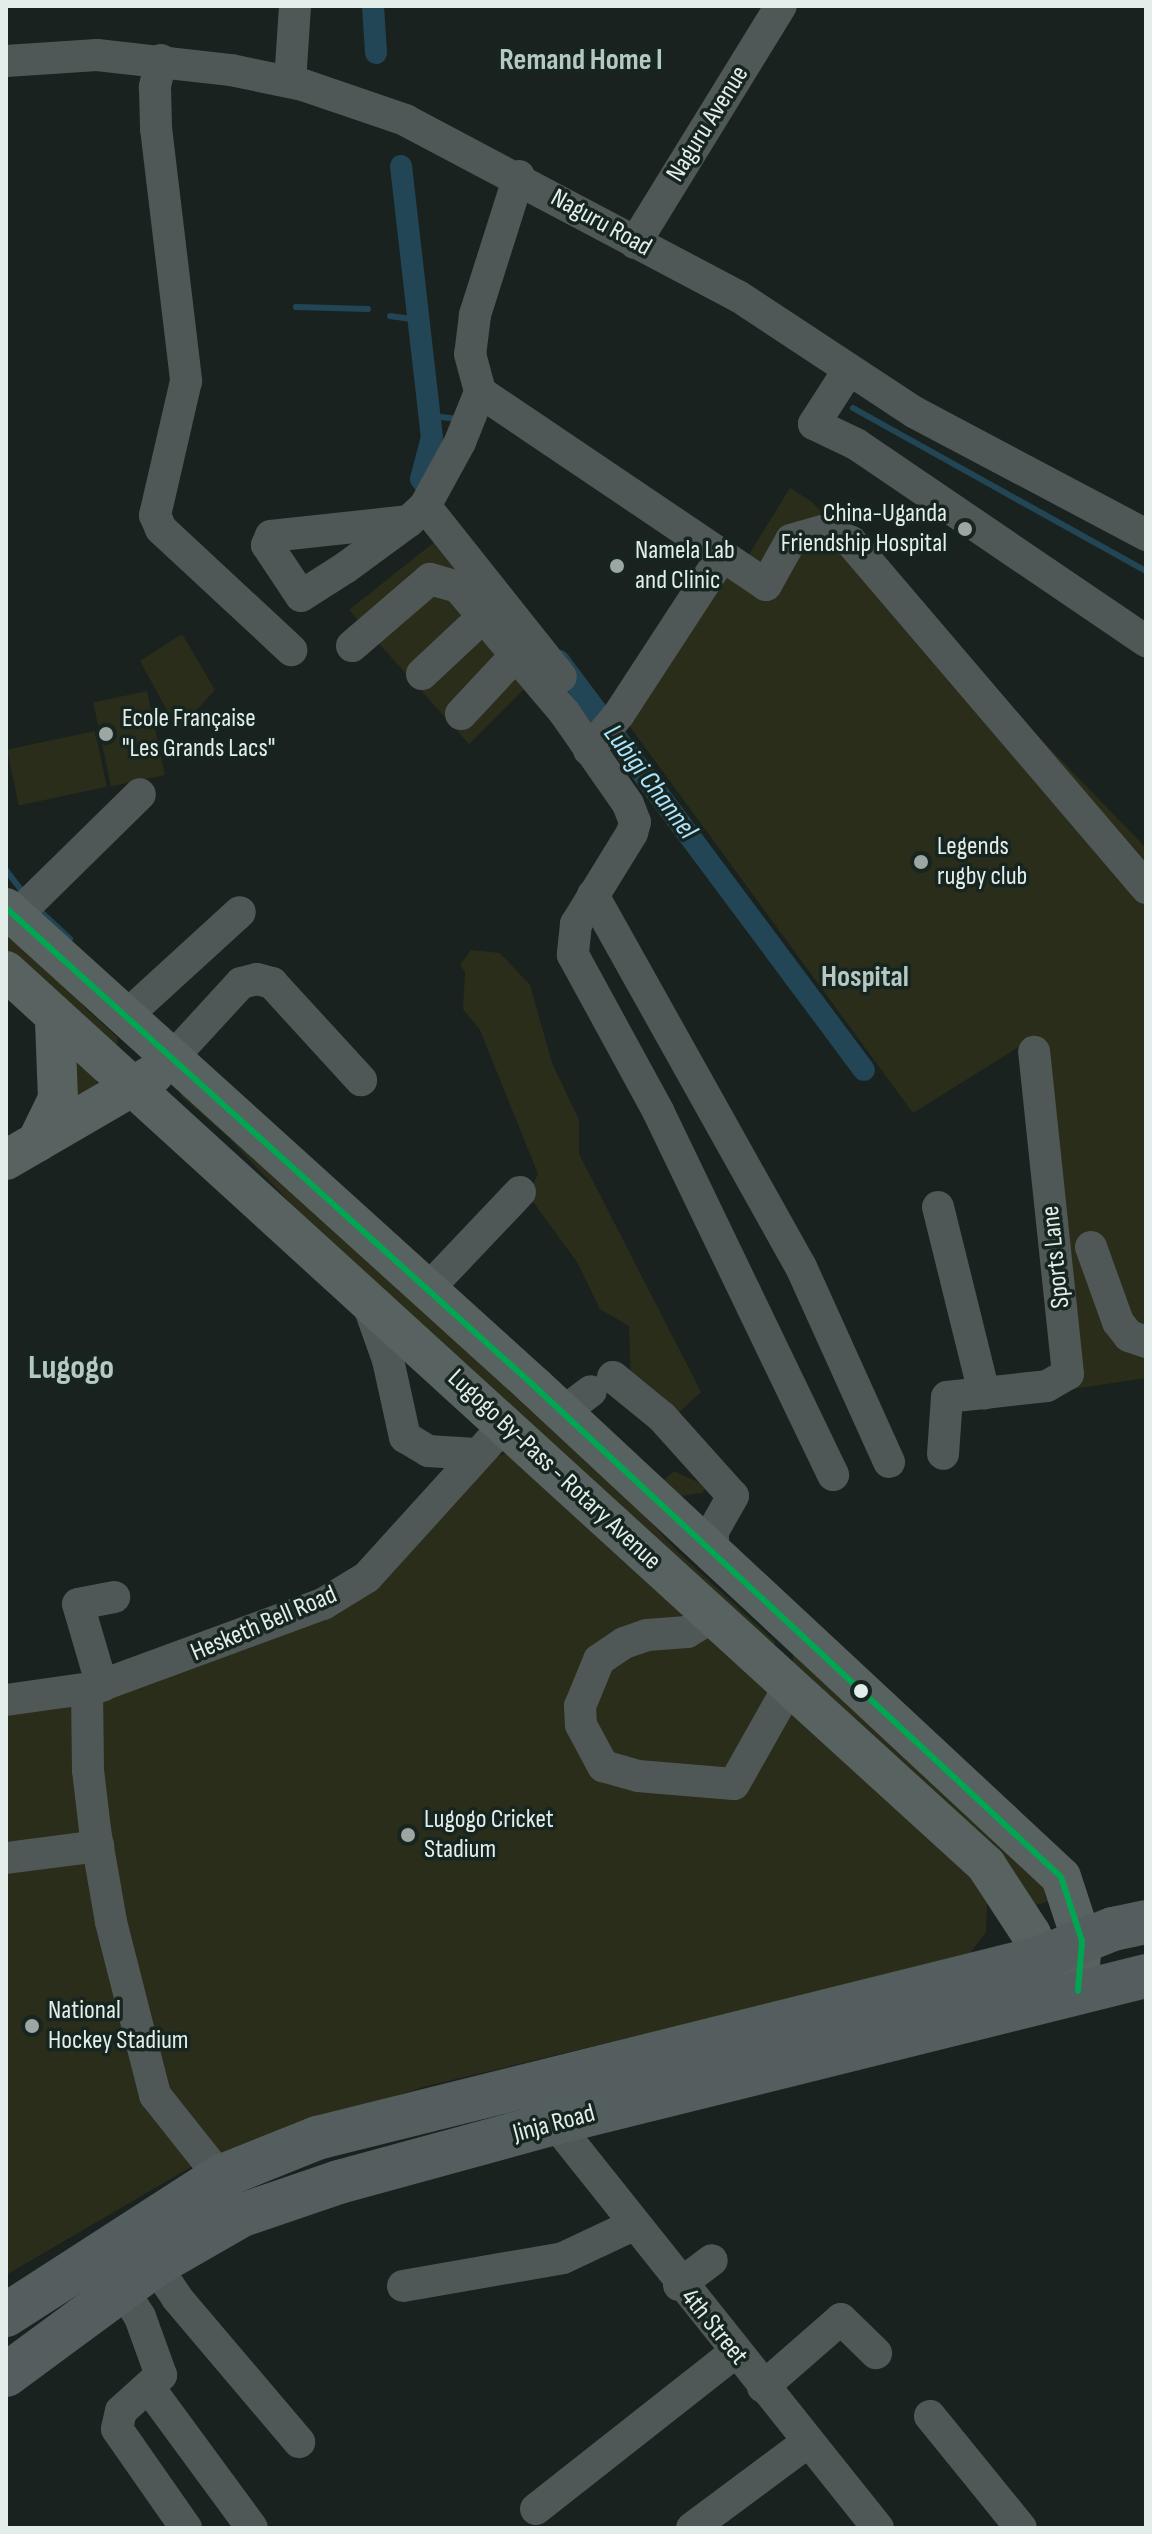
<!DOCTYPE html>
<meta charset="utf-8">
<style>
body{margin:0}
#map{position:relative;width:1152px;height:2534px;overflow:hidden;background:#1a221f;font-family:"Sofia Sans Condensed",sans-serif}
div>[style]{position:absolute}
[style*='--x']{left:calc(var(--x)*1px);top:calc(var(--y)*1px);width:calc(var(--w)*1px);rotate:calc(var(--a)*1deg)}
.green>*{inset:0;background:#2a2d1a;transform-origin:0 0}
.stream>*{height:6px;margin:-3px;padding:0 3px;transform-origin:3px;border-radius:3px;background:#224655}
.canal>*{height:22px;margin:-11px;padding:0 11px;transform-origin:11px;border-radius:11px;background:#224655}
.minor>*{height:32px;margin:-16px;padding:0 16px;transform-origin:16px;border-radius:16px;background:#505857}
.major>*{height:40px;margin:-20px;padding:0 20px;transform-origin:20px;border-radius:20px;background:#586260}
.highway>*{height:44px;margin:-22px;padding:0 22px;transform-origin:22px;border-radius:22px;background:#555e5e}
.bus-1>*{height:6px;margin:-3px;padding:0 3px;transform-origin:3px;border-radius:3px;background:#00a651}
.dots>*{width:22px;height:22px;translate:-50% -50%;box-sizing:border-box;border:4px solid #172520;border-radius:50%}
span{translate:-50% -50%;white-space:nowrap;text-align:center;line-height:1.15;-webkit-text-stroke:7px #172520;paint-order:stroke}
.street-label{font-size:26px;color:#e3ede9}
.poi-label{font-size:26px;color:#e3ede9}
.right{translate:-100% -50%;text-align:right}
.left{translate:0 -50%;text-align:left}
.water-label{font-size:28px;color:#ade3fc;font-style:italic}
.quarter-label{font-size:30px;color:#b5c8c1;font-weight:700}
.district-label{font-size:34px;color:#b5c8c1;font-weight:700}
.frame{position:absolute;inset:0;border:8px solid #e3ede9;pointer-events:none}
</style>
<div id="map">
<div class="green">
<i style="clip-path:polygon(790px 488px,812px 502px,1146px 848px,1146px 1378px,1073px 1389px,1038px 1035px,913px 1113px,625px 720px,721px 569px,748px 556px)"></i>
<i style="clip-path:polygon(442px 536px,573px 706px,551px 721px,527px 686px,469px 744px,349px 610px)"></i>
<i style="clip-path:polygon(182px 634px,215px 690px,178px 730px,140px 661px)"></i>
<i style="left:147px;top:691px;width:86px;height:55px;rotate:78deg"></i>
<i style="left:95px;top:731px;width:57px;height:90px;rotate:78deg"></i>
<i style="clip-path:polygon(6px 925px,78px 993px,83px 1006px,118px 1038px,116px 1049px,6px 951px)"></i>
<i style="clip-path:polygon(471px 950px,500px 953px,530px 985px,552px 1063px,579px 1120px,579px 1154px,701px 1392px,677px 1414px,631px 1383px,629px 1326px,600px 1309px,577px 1262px,528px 1195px,538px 1174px,480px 1030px,463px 1009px,465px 972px,460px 965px)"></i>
<i style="clip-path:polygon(70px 1048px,96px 1079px,98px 1089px,68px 1106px)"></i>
<i style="clip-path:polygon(182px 1087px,628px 1498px,679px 1553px,775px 1642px,773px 1648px,346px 1262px,227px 1136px,181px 1096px)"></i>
<i style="clip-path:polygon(504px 1454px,521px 1455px,975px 1877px,987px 1902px,986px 1932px,970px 1953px,941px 1963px,427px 2086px,269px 2135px,191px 2167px,6px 2275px,6px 1709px,330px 1611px,488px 1461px)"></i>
<i style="clip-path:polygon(674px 1471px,698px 1482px,706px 1487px,702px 1493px,680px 1496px,658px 1485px)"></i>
<i style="clip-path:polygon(794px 1651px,1033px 1871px,1052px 1900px,1031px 1907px,792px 1666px)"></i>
</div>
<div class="stream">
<i style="--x:296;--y:307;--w:72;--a:1.6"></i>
<i style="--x:390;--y:316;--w:29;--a:8"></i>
<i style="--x:853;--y:408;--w:335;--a:29.1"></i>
<i style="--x:430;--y:416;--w:27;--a:6"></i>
<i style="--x:6;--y:870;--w:26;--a:53"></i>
<i style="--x:40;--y:911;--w:41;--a:43"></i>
</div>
<div class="canal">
<i style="--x:373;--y:6;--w:47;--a:86.3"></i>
<i style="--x:401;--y:166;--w:273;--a:83.5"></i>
<i style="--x:432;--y:437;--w:43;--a:104.7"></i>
<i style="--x:421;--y:479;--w:11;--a:52"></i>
<i style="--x:559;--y:661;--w:510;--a:53.29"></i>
</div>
<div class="minor">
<i style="--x:161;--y:60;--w:28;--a:103"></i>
<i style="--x:155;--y:87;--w:41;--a:88.6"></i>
<i style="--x:156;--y:128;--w:255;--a:83.2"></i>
<i style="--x:186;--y:381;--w:138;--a:103"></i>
<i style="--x:155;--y:515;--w:15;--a:67"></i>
<i style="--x:161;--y:529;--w:178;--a:42.9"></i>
<i style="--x:6;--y:61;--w:91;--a:-3.8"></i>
<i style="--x:97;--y:55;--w:135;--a:6.4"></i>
<i style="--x:231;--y:70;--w:74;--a:11.8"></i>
<i style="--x:303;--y:85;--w:108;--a:18.9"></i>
<i style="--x:405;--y:120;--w:377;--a:27.9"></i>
<i style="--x:738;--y:296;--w:211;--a:33.4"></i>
<i style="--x:914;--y:412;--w:263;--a:27.9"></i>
<i style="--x:290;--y:82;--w:76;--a:-86.2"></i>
<i style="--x:519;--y:176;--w:146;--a:107.6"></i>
<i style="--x:475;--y:315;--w:39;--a:97"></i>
<i style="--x:470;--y:354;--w:39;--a:75"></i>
<i style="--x:480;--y:392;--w:345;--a:34"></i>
<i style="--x:766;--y:585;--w:51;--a:-60.9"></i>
<i style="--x:791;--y:540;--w:33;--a:-16"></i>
<i style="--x:823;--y:531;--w:30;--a:21"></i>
<i style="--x:851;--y:542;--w:455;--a:49.5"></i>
<i style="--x:635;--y:243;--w:278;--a:-58.4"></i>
<i style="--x:848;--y:371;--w:63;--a:122.7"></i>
<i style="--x:814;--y:424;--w:47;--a:25.5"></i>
<i style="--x:856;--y:444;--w:351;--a:34.2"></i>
<i style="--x:425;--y:506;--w:218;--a:51.5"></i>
<i style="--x:409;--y:521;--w:139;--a:173.8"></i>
<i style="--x:271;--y:536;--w:10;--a:114"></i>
<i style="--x:267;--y:545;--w:61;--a:56.3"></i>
<i style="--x:301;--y:596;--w:52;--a:-32.5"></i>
<i style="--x:345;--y:568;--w:79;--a:-36.3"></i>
<i style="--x:409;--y:521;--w:22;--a:-43"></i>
<i style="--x:425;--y:506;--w:73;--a:-61.3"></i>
<i style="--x:460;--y:442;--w:54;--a:-68.2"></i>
<i style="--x:352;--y:646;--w:103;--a:-40.7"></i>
<i style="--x:430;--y:579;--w:29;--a:16"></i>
<i style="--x:458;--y:587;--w:164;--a:49.7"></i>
<i style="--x:564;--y:712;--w:112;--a:55.2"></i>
<i style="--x:628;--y:804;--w:19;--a:69"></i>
<i style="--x:635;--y:822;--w:11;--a:105"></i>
<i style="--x:632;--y:833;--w:107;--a:121.6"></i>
<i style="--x:576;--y:924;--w:31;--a:96"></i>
<i style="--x:573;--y:955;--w:178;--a:61.4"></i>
<i style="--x:658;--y:1111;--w:404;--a:64.3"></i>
<i style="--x:422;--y:674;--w:83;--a:-43.1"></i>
<i style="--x:461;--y:714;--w:81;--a:-47"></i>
<i style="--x:589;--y:750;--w:47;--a:-50.2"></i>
<i style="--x:619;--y:714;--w:189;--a:-56.9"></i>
<i style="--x:593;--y:895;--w:426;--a:60.8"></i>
<i style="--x:801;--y:1267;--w:214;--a:65.7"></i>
<i style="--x:15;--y:917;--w:175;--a:-44.5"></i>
<i style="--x:126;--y:1016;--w:154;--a:-42.4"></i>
<i style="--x:172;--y:1058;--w:102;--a:-47.4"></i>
<i style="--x:241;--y:983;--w:16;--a:-14"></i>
<i style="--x:257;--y:979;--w:16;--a:15"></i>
<i style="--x:272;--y:983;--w:132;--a:47.5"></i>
<i style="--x:938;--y:1207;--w:192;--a:76.1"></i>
<i style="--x:984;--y:1393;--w:37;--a:174"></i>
<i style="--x:947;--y:1397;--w:57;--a:94"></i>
<i style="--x:1091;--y:1247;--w:80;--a:70.2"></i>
<i style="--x:1118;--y:1322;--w:18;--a:52"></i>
<i style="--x:1129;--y:1336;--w:18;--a:19"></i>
<i style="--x:427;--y:1290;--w:135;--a:-46.5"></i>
<i style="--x:367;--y:1301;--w:63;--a:70.4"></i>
<i style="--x:388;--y:1360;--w:79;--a:77.6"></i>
<i style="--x:405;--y:1437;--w:27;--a:31"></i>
<i style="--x:428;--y:1451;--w:48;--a:3.6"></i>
<i style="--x:613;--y:1377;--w:63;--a:39.2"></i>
<i style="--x:662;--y:1417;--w:106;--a:48.1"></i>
<i style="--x:733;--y:1496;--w:40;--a:119.7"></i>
<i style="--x:713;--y:1531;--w:27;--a:90"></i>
<i style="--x:984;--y:1393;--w:63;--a:-6.3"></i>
<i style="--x:1047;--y:1386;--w:24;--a:-30"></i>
<i style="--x:1068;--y:1374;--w:324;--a:-96"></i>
<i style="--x:562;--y:1413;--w:36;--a:-37"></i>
<i style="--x:712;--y:1617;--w:29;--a:149"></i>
<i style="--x:687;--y:1632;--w:40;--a:175.7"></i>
<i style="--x:647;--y:1635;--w:24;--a:161"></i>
<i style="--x:624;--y:1643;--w:30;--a:146"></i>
<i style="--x:599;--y:1660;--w:50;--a:112.4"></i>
<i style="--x:580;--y:1706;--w:19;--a:87"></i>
<i style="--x:581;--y:1725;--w:47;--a:61.8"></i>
<i style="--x:603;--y:1766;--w:36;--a:16"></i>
<i style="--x:638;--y:1776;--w:96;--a:4.8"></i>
<i style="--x:734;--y:1784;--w:110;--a:-60.6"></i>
<i style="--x:102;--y:1686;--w:85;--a:-106.3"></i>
<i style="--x:78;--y:1604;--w:37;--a:-11"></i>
<i style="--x:87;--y:1689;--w:81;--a:89.3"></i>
<i style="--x:88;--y:1770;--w:60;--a:83.3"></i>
<i style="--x:95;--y:1830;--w:93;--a:80.1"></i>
<i style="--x:111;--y:1922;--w:179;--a:75.7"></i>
<i style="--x:155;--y:2095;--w:105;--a:51.6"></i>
<i style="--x:6;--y:1700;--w:92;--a:-8.1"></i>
<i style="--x:97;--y:1687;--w:241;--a:-20.2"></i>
<i style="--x:323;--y:1604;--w:52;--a:-31.5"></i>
<i style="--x:367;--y:1577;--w:205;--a:-47.8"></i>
<i style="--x:6;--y:1858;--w:93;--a:-7.4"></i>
<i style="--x:555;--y:2123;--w:518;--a:51.43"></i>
<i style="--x:155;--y:2265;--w:40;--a:56"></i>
<i style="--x:177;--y:2298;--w:189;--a:49.7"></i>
<i style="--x:679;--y:2285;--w:41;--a:-37.1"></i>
<i style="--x:403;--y:2286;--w:162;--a:-9.9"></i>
<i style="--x:563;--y:2258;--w:77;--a:-25.2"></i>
<i style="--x:122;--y:2289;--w:33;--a:57"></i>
<i style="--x:140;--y:2317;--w:62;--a:70.1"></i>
<i style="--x:161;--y:2375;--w:54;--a:138"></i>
<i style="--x:121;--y:2411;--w:18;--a:103"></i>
<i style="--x:117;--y:2429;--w:121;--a:55.1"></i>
<i style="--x:763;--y:2387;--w:103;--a:-41.1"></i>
<i style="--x:841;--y:2319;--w:49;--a:44.2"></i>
<i style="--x:150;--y:2389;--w:172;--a:53.7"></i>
<i style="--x:930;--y:2416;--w:144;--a:50.9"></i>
<i style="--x:536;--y:2509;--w:252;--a:-38.2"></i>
<i style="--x:692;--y:2528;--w:144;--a:-36.6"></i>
</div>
<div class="major">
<i style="--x:6;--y:908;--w:712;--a:42.15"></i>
<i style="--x:534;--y:1386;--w:720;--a:42.97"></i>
<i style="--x:1061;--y:1877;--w:67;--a:71.8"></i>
<i style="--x:1082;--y:1941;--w:50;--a:94.6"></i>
<i style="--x:6;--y:971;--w:1327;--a:42.37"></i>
<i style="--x:986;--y:1865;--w:82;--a:56.9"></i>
<i style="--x:1031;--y:1934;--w:26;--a:69"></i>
<i style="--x:1040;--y:1958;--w:30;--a:49"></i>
<i style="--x:37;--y:1142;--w:48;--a:-64"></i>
<i style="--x:58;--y:1099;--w:79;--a:-92.2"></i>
<i style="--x:6;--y:1160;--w:171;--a:-30.2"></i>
</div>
<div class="highway">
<i style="--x:6;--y:2315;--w:255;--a:-32.8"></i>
<i style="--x:220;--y:2177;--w:105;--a:-21.9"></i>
<i style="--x:317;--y:2138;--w:745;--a:-13.98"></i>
<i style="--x:1040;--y:1958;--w:79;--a:-21.7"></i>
<i style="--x:1113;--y:1929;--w:34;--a:-12"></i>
<i style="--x:6;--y:2375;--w:185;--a:-36.4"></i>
<i style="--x:155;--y:2265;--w:100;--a:-29.9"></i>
<i style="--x:242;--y:2215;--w:102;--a:-18.8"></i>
<i style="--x:339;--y:2182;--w:224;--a:-15.3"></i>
<i style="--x:555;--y:2123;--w:609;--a:-13.97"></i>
</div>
<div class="bus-1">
<i style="--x:6;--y:908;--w:712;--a:42.15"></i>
<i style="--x:534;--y:1386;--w:720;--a:42.97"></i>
<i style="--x:1061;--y:1877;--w:67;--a:71.8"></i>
<i style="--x:1082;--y:1941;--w:50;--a:94.6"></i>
</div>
<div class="dots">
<i style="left:965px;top:529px;background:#9da6a2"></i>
<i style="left:617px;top:566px;background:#9da6a2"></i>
<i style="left:106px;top:734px;background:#9da6a2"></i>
<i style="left:921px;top:862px;background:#9da6a2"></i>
<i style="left:861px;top:1691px;background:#e3ede9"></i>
<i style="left:408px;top:1835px;background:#9da6a2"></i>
<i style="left:32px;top:2026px;background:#9da6a2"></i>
</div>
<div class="street-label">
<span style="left:708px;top:124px;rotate:-58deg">Naguru Avenue</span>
<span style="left:601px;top:223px;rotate:29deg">Naguru Road</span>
<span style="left:1056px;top:1257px;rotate:-96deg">Sports Lane</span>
<span style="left:554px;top:1470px;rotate:43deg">Lugogo By-Pass - Rotary Avenue</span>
<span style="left:264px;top:1624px;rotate:-23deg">Hesketh Bell Road</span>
<span style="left:554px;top:2124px;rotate:-15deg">Jinja Road</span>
<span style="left:714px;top:2327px;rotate:51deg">4th Street</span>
</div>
<div class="poi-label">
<span class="right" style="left:947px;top:529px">China-Uganda<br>Friendship Hospital</span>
<span class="left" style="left:635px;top:566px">Namela Lab<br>and Clinic</span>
<span class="left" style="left:122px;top:734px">Ecole Française<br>"Les Grands Lacs"</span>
<span class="left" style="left:937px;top:862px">Legends<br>rugby club</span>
<span class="left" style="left:424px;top:1835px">Lugogo Cricket<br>Stadium</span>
<span class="left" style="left:48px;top:2026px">National<br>Hockey Stadium</span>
</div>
<div class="water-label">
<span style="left:650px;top:782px;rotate:53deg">Lubigi Channel</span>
</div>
<div class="quarter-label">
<span style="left:581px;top:60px">Remand Home I</span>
<span style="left:865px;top:977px">Hospital</span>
</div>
<div class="district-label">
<span style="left:71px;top:1368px">Lugogo</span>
</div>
<div class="frame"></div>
</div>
